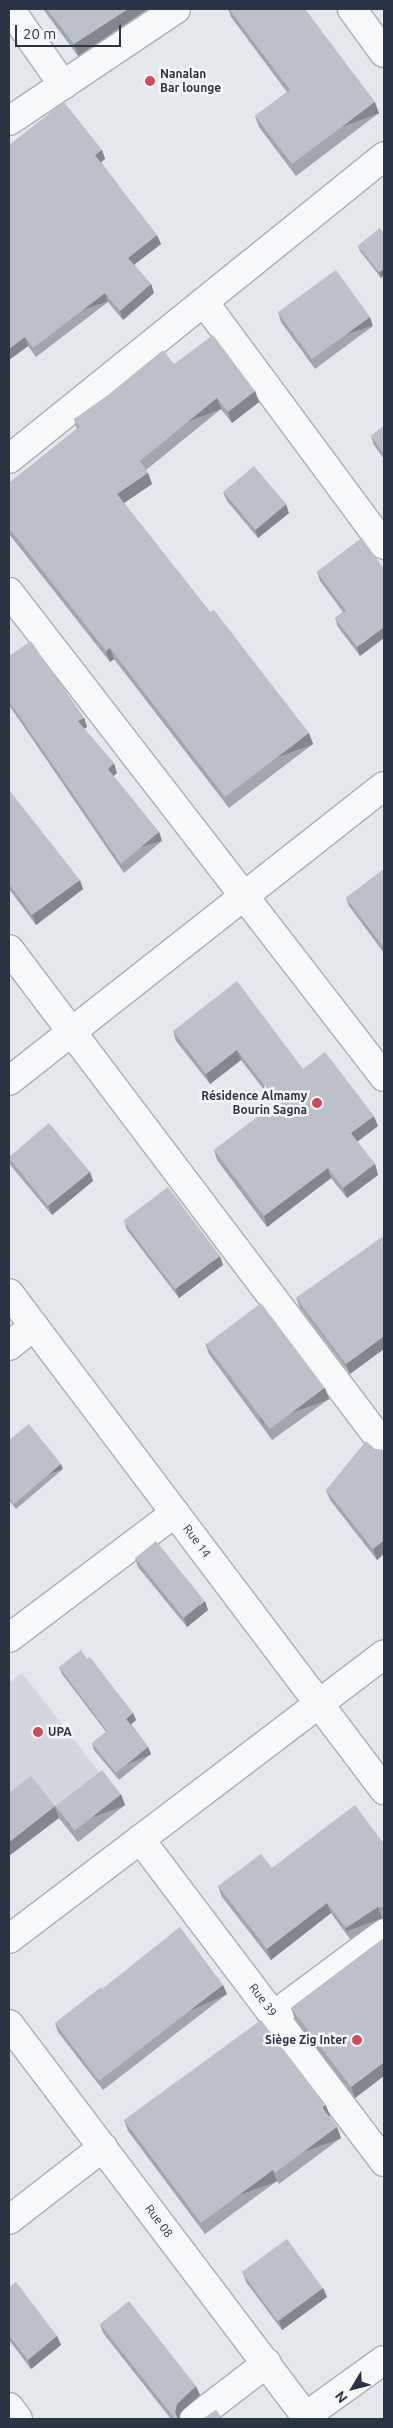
<!DOCTYPE html>
<meta charset="utf-8">
<style>
body{margin:0}
#map{position:relative;width:393px;height:2428px;overflow:hidden;background:#e4e7ec;font-family:Ubuntu,sans-serif}
div>[style]{position:absolute}
[style*='--x']{left:calc(var(--x)*1px);top:calc(var(--y)*1px);width:calc(var(--w)*1px);rotate:calc(var(--a)*1deg)}
.built>*{inset:0;background:#d2d6de}
.roads{filter:drop-shadow(1px 0 #a9aeb7) drop-shadow(-1px 0 #a9aeb7) drop-shadow(0 1px #a9aeb7) drop-shadow(0 -1px #a9aeb7)}
.minor>*{height:28px;margin:-14px;padding:0 14px;transform-origin:14px;border-radius:14px;background:#f7f8fa}
.wall>*{inset:0;background:#a1a5ae}
.shaded-wall>*{inset:0;background:#83868d;transform-origin:0 0}
.building>*{inset:0;background:#bbc0ca;transform-origin:0 0}
.dots>*{width:14px;height:14px;translate:-50% -50%;box-sizing:border-box;border:2px solid #f4f6f9;border-radius:50%}
span{translate:-50% -50%;white-space:nowrap;text-align:center;line-height:1.15;-webkit-text-stroke:5px #f4f6f9;paint-order:stroke}
.poi-label{font-size:12px;color:#2b3445;font-weight:700}
.left{translate:0 -50%;text-align:left}
.right{translate:-100% -50%;text-align:right}
.street-label{font-size:12px;color:#2b3445}
.frame{position:absolute;inset:0;border:10px solid #2b3445;pointer-events:none}
.north{position:absolute;left:328px;top:2363px;width:50px;height:50px;-webkit-text-stroke:4px #f4f6f9;paint-order:stroke;rotate:233deg;font-size:14px;font-weight:700;line-height:20px;text-align:center;color:#2b3445}
.north::after{content:'';display:block;margin:auto;width:18px;height:22px;background:#2b3445;clip-path:polygon(50% 0,100% 100%,50% 72%,0 100%)}
.scale{position:absolute;left:15px;top:25px;width:106px;height:22px;box-sizing:border-box;border:2px solid #2b3445;border-top:0;padding-left:6px;font-size:15px;line-height:18px;white-space:nowrap;color:#2b3445;-webkit-text-stroke:4px #f4f6f9;paint-order:stroke}
</style>
<div id="map">
<div class="built">
<i style="clip-path:polygon(22px 1673px,125px 1805px,78px 1842px,59px 1818px,9px 1856px,9px 1683px)"></i>
</div>
<div class="roads">
<div class="minor">
<i style="--x:10;--y:9;--w:93;--a:55.1"></i>
<i style="--x:352;--y:9;--w:54;--a:54"></i>
<i style="--x:9;--y:121;--w:201;--a:-33.8"></i>
<i style="--x:204;--y:302;--w:302;--a:53.5"></i>
<i style="--x:9;--y:459;--w:482;--a:-38.9"></i>
<i style="--x:9;--y:592;--w:613;--a:52.29"></i>
<i style="--x:9;--y:949;--w:622;--a:52.91"></i>
<i style="--x:9;--y:1081;--w:477;--a:-38.2"></i>
<i style="--x:9;--y:1293;--w:623;--a:52.96"></i>
<i style="--x:9;--y:1346;--w:32;--a:-39"></i>
<i style="--x:9;--y:1638;--w:208;--a:-37"></i>
<i style="--x:140;--y:1839;--w:405;--a:52.9"></i>
<i style="--x:9;--y:1939;--w:471;--a:-37.2"></i>
<i style="--x:274;--y:2015;--w:137;--a:-36.7"></i>
<i style="--x:9;--y:2024;--w:495;--a:52.9"></i>
<i style="--x:9;--y:2220;--w:119;--a:-37.8"></i>
<i style="--x:9;--y:2407;--w:15;--a:53"></i>
<i style="--x:306;--y:2416;--w:96;--a:-35.7"></i>
<i style="--x:194;--y:2419;--w:92;--a:-37.5"></i>
</div>
</div>
<div class="wall">
<i style="clip-path:polygon(43px 9px,148px 9px,78px 56px)"></i>
<i style="clip-path:polygon(228px 9px,305px 9px,379px 113px,296px 176px,259px 127px,255px 116px,287px 92px,231px 17px)"></i>
<i style="clip-path:polygon(9px 145px,102px 150px,105px 159px,101px 162px,161px 244px,134px 265px,151px 284px,154px 293px,123px 320px,108px 302px,36px 357px,28px 346px,9px 360px)"></i>
<i style="clip-path:polygon(380px 228px,381px 278px,360px 251px,358px 246px)"></i>
<i style="clip-path:polygon(278px 312px,373px 326px,315px 369px,281px 322px)"></i>
<i style="clip-path:polygon(174px 364px,255px 391px,259px 402px,232px 423px,221px 409px,146px 470px,148px 473px,152px 484px,124px 503px,210px 612px,309px 733px,313px 744px,229px 808px,114px 659px,110px 662px,9px 534px,9px 483px,77px 429px,74px 419px)"></i>
<i style="clip-path:polygon(384px 426px,384px 459px,374px 445px,371px 436px)"></i>
<i style="clip-path:polygon(223px 492px,289px 513px,258px 538px,227px 501px)"></i>
<i style="clip-path:polygon(362px 538px,360px 656px,338px 627px,335px 618px,343px 612px,320px 581px,317px 572px)"></i>
<i style="clip-path:polygon(9px 656px,84px 718px,87px 727px,84px 729px,117px 773px,113px 776px,159px 832px,162px 841px,124px 873px,9px 705px)"></i>
<i style="clip-path:polygon(9px 790px,83px 889px,36px 925px,9px 889px)"></i>
<i style="clip-path:polygon(384px 869px,384px 953px,349px 906px,346px 898px)"></i>
<i style="clip-path:polygon(173px 1031px,303px 1069px,378px 1126px,357px 1142px,375px 1164px,378px 1175px,347px 1198px,331px 1178px,267px 1227px,217px 1160px,214px 1150px,275px 1104px,241px 1060px,210px 1084px,176px 1041px)"></i>
<i style="clip-path:polygon(9px 1157px,90px 1172px,93px 1181px,52px 1215px,11px 1166px,9px 1159px)"></i>
<i style="clip-path:polygon(124px 1221px,223px 1265px,179px 1298px,127px 1230px)"></i>
<i style="clip-path:polygon(384px 1236px,350px 1374px,300px 1308px,296px 1298px)"></i>
<i style="clip-path:polygon(205px 1343px,325px 1388px,329px 1399px,272px 1440px,209px 1354px)"></i>
<i style="clip-path:polygon(9px 1440px,63px 1469px,16px 1509px,9px 1500px)"></i>
<i style="clip-path:polygon(375px 1449px,383px 1450px,377px 1560px,330px 1500px,326px 1490px)"></i>
<i style="clip-path:polygon(135px 1558px,208px 1610px,187px 1627px,138px 1567px)"></i>
<i style="clip-path:polygon(87px 1659px,133px 1713px,136px 1720px,131px 1724px,148px 1747px,151px 1754px,119px 1780px,94px 1750px,92px 1743px,106px 1732px,62px 1674px,59px 1667px)"></i>
<i style="clip-path:polygon(125px 1805px,78px 1842px,59px 1818px,55px 1806px)"></i>
<i style="clip-path:polygon(384px 1844px,384px 1918px,382px 1918px,350px 1939px,331px 1913px,271px 1960px,222px 1897px,218px 1886px,272px 1868px)"></i>
<i style="clip-path:polygon(384px 1938px,355px 2098px,295px 2019px,291px 2008px)"></i>
<i style="clip-path:polygon(102px 1989px,227px 1994px,103px 2090px,58px 2032px,55px 2023px)"></i>
<i style="clip-path:polygon(329px 2116px,337px 2127px,341px 2138px,279px 2184px,277px 2181px,205px 2234px,128px 2131px,124px 2120px,330px 2116px)"></i>
<i style="clip-path:polygon(243px 2273px,323px 2288px,327px 2297px,282px 2330px,246px 2282px)"></i>
<i style="clip-path:polygon(9px 2287px,57px 2336px,61px 2345px,31px 2369px,9px 2340px)"></i>
<i style="clip-path:polygon(100px 2324px,200px 2395px,180px 2413px,179px 2419px,171px 2419px,103px 2333px)"></i>
</div>
<div class="shaded-wall">
<i style="clip-path:polygon(128px 9px,148px 9px,78px 56px,74px 44px)"></i>
<i style="left:375px;top:102px;width:12px;height:104px;rotate:70deg"></i>
<i style="clip-path:polygon(102px 150px,105px 159px,99px 164px,95px 155px)"></i>
<i style="clip-path:polygon(157px 235px,161px 244px,131px 267px,128px 258px)"></i>
<i style="clip-path:polygon(384px 269px,384px 275px,381px 278px,379px 272px)"></i>
<i style="clip-path:polygon(151px 284px,154px 293px,123px 320px,120px 311px)"></i>
<i style="left:105px;top:293px;width:9px;height:91px;rotate:72deg"></i>
<i style="left:370px;top:317px;width:9px;height:72px;rotate:72deg"></i>
<i style="clip-path:polygon(25px 337px,28px 346px,9px 360px,9px 349px)"></i>
<i style="clip-path:polygon(255px 391px,259px 402px,232px 423px,228px 412px)"></i>
<i style="left:217px;top:398px;width:12px;height:99px;rotate:70deg"></i>
<i style="clip-path:polygon(148px 473px,152px 484px,121px 505px,117px 494px)"></i>
<i style="clip-path:polygon(286px 504px,289px 513px,258px 538px,255px 529px)"></i>
<i style="clip-path:polygon(384px 627px,384px 638px,360px 656px,357px 647px)"></i>
<i style="clip-path:polygon(110px 648px,114px 659px,110px 662px,106px 651px)"></i>
<i style="clip-path:polygon(84px 718px,87px 727px,81px 730px,78px 721px)"></i>
<i style="left:309px;top:733px;width:12px;height:106px;rotate:70deg"></i>
<i style="clip-path:polygon(114px 763px,117px 773px,111px 778px,108px 769px)"></i>
<i style="left:159px;top:832px;width:9px;height:50px;rotate:72deg"></i>
<i style="clip-path:polygon(80px 880px,83px 889px,36px 925px,32px 915px)"></i>
<i style="clip-path:polygon(237px 1050px,241px 1060px,210px 1084px,206px 1074px)"></i>
<i style="clip-path:polygon(374px 1116px,378px 1126px,354px 1144px,351px 1133px)"></i>
<i style="clip-path:polygon(375px 1164px,378px 1175px,347px 1198px,343px 1188px)"></i>
<i style="clip-path:polygon(328px 1168px,331px 1178px,267px 1227px,264px 1216px)"></i>
<i style="clip-path:polygon(90px 1172px,93px 1181px,52px 1215px,48px 1206px)"></i>
<i style="clip-path:polygon(220px 1256px,223px 1265px,179px 1298px,175px 1289px)"></i>
<i style="clip-path:polygon(384px 1336px,384px 1349px,350px 1374px,346px 1364px)"></i>
<i style="left:325px;top:1388px;width:12px;height:71px;rotate:70deg"></i>
<i style="left:61px;top:1464px;width:5px;height:62px;rotate:68deg"></i>
<i style="clip-path:polygon(384px 1540px,384px 1554px,377px 1560px,373px 1549px)"></i>
<i style="clip-path:polygon(205px 1601px,208px 1610px,187px 1627px,184px 1618px)"></i>
<i style="clip-path:polygon(133px 1713px,136px 1720px,129px 1726px,126px 1719px)"></i>
<i style="left:148px;top:1747px;width:8px;height:41px;rotate:67deg"></i>
<i style="left:121px;top:1794px;width:12px;height:60px;rotate:70deg"></i>
<i style="clip-path:polygon(55px 1806px,59px 1818px,9px 1856px,9px 1842px)"></i>
<i style="clip-path:polygon(327px 1903px,331px 1913px,271px 1960px,267px 1949px)"></i>
<i style="left:378px;top:1907px;width:12px;height:38px;rotate:70deg"></i>
<i style="left:223px;top:1985px;width:10px;height:157px;rotate:66deg"></i>
<i style="clip-path:polygon(384px 2062px,384px 2076px,355px 2098px,351px 2087px)"></i>
<i style="left:326px;top:2105px;width:12px;height:4px;rotate:70deg"></i>
<i style="left:337px;top:2127px;width:12px;height:77px;rotate:70deg"></i>
<i style="left:273px;top:2170px;width:12px;height:89px;rotate:70deg"></i>
<i style="clip-path:polygon(323px 2288px,327px 2297px,282px 2330px,279px 2321px)"></i>
<i style="clip-path:polygon(57px 2336px,61px 2345px,31px 2369px,28px 2360px)"></i>
<i style="clip-path:polygon(196px 2386px,200px 2395px,180px 2413px,179px 2419px,178px 2419px,175px 2412px,177px 2404px)"></i>
</div>
<div class="building">
<i style="clip-path:polygon(47px 9px,128px 9px,74px 44px)"></i>
<i style="clip-path:polygon(229px 9px,305px 9px,375px 102px,292px 164px,255px 116px,290px 90px)"></i>
<i style="clip-path:polygon(64px 102px,102px 150px,95px 155px,157px 235px,128px 258px,151px 284px,120px 311px,105px 293px,33px 348px,25px 337px,9px 349px,9px 157px,11px 155px,9px 152px,9px 145px)"></i>
<i style="clip-path:polygon(380px 228px,384px 234px,384px 269px,379px 272px,358px 246px)"></i>
<i style="left:336px;top:270px;width:58px;height:72px;rotate:54deg"></i>
<i style="clip-path:polygon(213px 335px,255px 391px,228px 412px,217px 398px,140px 461px,148px 473px,117px 494px,210px 612px,214px 610px,309px 733px,225px 797px,110px 648px,106px 651px,9px 528px,9px 483px,79px 427px,74px 419px,108px 395px,163px 350px,174px 364px)"></i>
<i style="clip-path:polygon(384px 426px,384px 454px,371px 436px)"></i>
<i style="left:254px;top:466px;width:50px;height:40px;rotate:50deg"></i>
<i style="clip-path:polygon(362px 538px,384px 569px,384px 627px,357px 647px,335px 618px,346px 611px,317px 572px)"></i>
<i style="clip-path:polygon(31px 641px,84px 718px,78px 721px,114px 763px,108px 769px,159px 832px,121px 864px,9px 701px,9px 656px)"></i>
<i style="clip-path:polygon(9px 790px,80px 880px,32px 915px,9px 884px)"></i>
<i style="clip-path:polygon(384px 869px,384px 948px,346px 898px)"></i>
<i style="clip-path:polygon(237px 981px,303px 1069px,325px 1052px,374px 1116px,351px 1133px,375px 1164px,343px 1188px,328px 1168px,264px 1216px,214px 1150px,277px 1102px,237px 1050px,206px 1074px,173px 1031px)"></i>
<i style="clip-path:polygon(49px 1123px,90px 1172px,48px 1206px,9px 1158px,9px 1157px)"></i>
<i style="left:168px;top:1187px;width:86px;height:56px;rotate:53deg"></i>
<i style="clip-path:polygon(384px 1236px,384px 1336px,346px 1364px,296px 1298px)"></i>
<i style="left:261px;top:1303px;width:106px;height:69px;rotate:53deg"></i>
<i style="clip-path:polygon(29px 1424px,61px 1464px,14px 1504px,9px 1497px,9px 1440px)"></i>
<i style="clip-path:polygon(366px 1441px,375px 1449px,383px 1450px,384px 1449px,384px 1540px,373px 1549px,326px 1490px)"></i>
<i style="left:156px;top:1541px;width:77px;height:27px;rotate:51deg"></i>
<i style="clip-path:polygon(81px 1650px,87px 1659px,90px 1657px,133px 1713px,126px 1719px,148px 1747px,116px 1773px,92px 1743px,107px 1731px,59px 1667px)"></i>
<i style="left:102px;top:1770px;width:31px;height:59px;rotate:52deg"></i>
<i style="clip-path:polygon(31px 1776px,55px 1806px,9px 1842px,9px 1793px)"></i>
<i style="clip-path:polygon(355px 1805px,384px 1844px,384px 1907px,378px 1907px,346px 1928px,327px 1903px,267px 1949px,218px 1886px,261px 1854px,272px 1868px)"></i>
<i style="clip-path:polygon(180px 1927px,223px 1985px,99px 2081px,55px 2023px,101px 1987px,102px 1989px)"></i>
<i style="clip-path:polygon(384px 1938px,384px 2062px,351px 2087px,291px 2008px)"></i>
<i style="clip-path:polygon(261px 2020px,326px 2105px,322px 2107px,337px 2127px,275px 2173px,273px 2170px,201px 2223px,124px 2120px)"></i>
<i style="left:287px;top:2239px;width:61px;height:56px;rotate:54deg"></i>
<i style="clip-path:polygon(16px 2282px,57px 2336px,28px 2360px,9px 2335px,9px 2287px)"></i>
<i style="clip-path:polygon(129px 2301px,196px 2386px,177px 2404px,175px 2412px,178px 2419px,175px 2419px,100px 2324px)"></i>
<i style="clip-path:polygon(216px 2410px,223px 2419px,202px 2419px)"></i>
</div>
<div class="dots">
<i style="left:150px;top:81px;background:#d1495b"></i>
<i style="left:317px;top:1103px;background:#d1495b"></i>
<i style="left:38px;top:1732px;background:#d1495b"></i>
<i style="left:357px;top:2040px;background:#d1495b"></i>
</div>
<div class="poi-label">
<span class="left" style="left:160px;top:81px">Nanalan<br>Bar lounge</span>
<span class="right" style="left:307px;top:1103px">Résidence Almamy<br>Bourin Sagna</span>
<span class="left" style="left:48px;top:1732px">UPA</span>
<span class="right" style="left:347px;top:2040px">Siège Zig Inter</span>
</div>
<div class="street-label">
<span style="left:197px;top:1541px;rotate:53deg">Rue 14</span>
<span style="left:263px;top:2000px;rotate:53deg">Rue 39</span>
<span style="left:159px;top:2221px;rotate:53deg">Rue 08</span>
</div>
<div class="frame"></div>
<div class="north">N</div>
<div class="scale">20 m</div>
</div>
